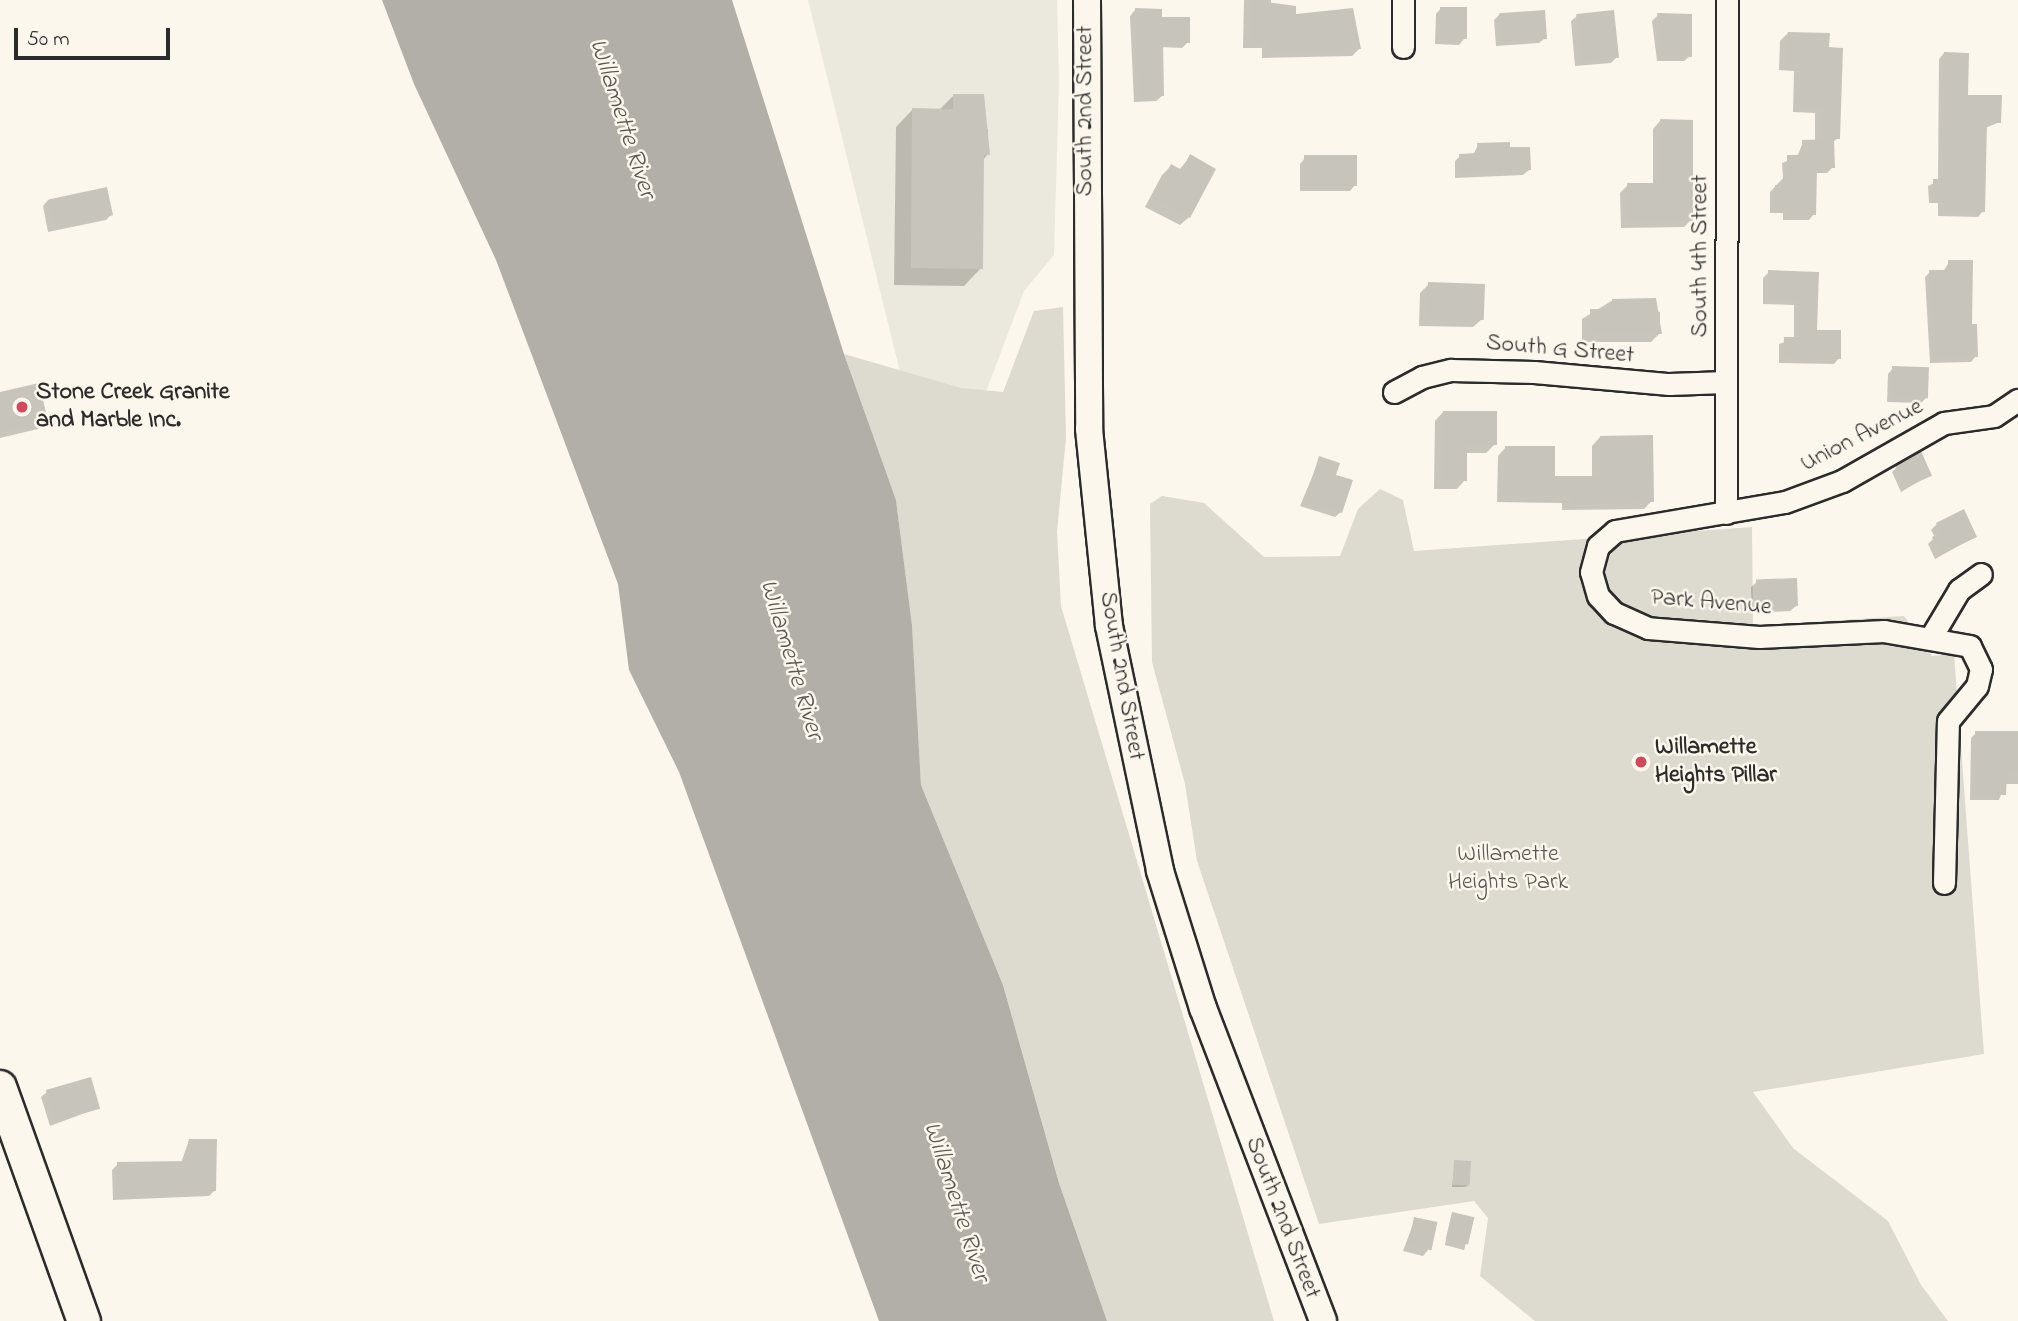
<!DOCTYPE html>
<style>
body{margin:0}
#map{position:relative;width:2018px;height:1321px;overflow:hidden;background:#fbf7ec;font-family:"Indie Flower",sans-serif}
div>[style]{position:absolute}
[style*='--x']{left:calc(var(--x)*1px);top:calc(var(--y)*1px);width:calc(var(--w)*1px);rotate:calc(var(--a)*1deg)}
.built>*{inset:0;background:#ebe8de}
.green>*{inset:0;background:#dddad0}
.water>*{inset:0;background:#b1afa7}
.shadow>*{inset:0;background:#0003;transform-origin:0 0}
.building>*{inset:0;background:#c7c4bc;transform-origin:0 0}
.roads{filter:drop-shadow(2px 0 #2b2b2b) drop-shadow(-2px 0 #2b2b2b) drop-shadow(0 2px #2b2b2b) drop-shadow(0 -2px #2b2b2b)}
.minor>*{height:21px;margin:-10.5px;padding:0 10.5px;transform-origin:10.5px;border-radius:10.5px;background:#fbf7ec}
.tertiary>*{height:26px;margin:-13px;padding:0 13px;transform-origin:13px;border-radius:13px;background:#fbf7ec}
.primary>*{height:32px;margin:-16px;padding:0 16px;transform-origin:16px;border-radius:16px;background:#fbf7ec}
.dots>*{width:19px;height:19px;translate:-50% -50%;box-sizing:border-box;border:4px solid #fbf7ec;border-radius:50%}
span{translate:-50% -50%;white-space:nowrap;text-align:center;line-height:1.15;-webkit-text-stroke:5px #fbf7ec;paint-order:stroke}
.street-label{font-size:24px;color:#2b2b2b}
.poi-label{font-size:24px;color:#2b2b2b;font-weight:700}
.left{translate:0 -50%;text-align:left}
.park-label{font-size:24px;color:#585754}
.water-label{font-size:26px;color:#5a5956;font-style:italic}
.scale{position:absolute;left:14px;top:28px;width:156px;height:32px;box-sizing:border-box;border:4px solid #2b2b2b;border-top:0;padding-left:9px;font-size:21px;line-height:24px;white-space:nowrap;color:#2b2b2b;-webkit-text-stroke:5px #fbf7ec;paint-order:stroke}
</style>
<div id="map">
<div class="built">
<i style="clip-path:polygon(808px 0,1057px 0,1059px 81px,1054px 255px,1024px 291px,975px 421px,910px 412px)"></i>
</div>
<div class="green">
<i style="clip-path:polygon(1063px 307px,1066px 438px,1057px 532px,1061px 606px,1274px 1321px,1107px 1321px,1059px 1183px,1003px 985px,921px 785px,912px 625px,896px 500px,844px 354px,961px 388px,1003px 392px,1034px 311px)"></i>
<i style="clip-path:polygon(1380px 489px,1403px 500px,1414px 551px,1752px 527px,1753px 626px,1904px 616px,1932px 656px,1954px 654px,1984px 1054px,1753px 1092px,1793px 1148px,1888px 1221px,1921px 1285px,1948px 1321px,1535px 1321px,1480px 1276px,1488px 1218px,1474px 1201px,1319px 1224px,1197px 861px,1185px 784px,1152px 662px,1150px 504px,1162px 496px,1204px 503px,1264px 557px,1340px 556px,1358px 509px)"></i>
</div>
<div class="water">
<i style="clip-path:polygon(382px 0,732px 0,844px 354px,896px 500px,912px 625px,921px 785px,1003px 985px,1059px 1183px,1107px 1321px,879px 1321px,679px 772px,629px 670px,618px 584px,496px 260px,414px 84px)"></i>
</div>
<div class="shadow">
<i style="clip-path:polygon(1244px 0,1271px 0,1271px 7px,1359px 49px,1352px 56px,1262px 58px,1262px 48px,1243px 48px)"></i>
<i style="clip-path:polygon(1441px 8px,1464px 39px,1459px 45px,1435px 44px,1436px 14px)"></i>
<i style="clip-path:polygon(1135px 10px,1160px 19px,1188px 42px,1182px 48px,1161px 47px,1162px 96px,1156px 101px,1134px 102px,1130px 16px)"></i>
<i style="clip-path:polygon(1500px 14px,1545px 38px,1539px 43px,1496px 46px,1494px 20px)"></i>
<i style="clip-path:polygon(1658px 15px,1690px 56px,1684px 61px,1657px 61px,1652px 21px)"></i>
<i style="clip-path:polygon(1577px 16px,1617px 57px,1611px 63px,1575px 66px,1571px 21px)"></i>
<i style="clip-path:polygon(1788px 33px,1828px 49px,1838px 138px,1832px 143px,1833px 167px,1827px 173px,1815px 173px,1814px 214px,1809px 220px,1783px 220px,1783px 213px,1770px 213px,1770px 192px,1783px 178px,1782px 163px,1797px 157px,1803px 142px,1815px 141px,1815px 113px,1793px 112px,1794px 71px,1779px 70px,1780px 41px)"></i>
<i style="clip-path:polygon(1944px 53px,1966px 97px,2000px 122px,1985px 128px,1983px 211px,1978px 217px,1938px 216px,1938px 203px,1929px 203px,1928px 186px,1938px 181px,1939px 59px)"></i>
<i style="clip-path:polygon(954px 95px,982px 129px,988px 129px,988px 154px,983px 160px,981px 268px,964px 286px,894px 285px,896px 127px,913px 109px,939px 110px)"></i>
<i style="clip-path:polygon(1660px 121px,1691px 220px,1684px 227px,1621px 228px,1620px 193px,1628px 185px,1653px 185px,1653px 129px)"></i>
<i style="clip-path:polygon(1478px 145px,1509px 149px,1529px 170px,1523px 175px,1455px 178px,1455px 161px,1460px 156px,1473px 155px)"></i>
<i style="clip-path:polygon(1190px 157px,1189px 217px,1180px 225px,1145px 207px,1162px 175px,1171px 166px,1179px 170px)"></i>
<i style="clip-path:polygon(1305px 158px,1355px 185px,1350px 191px,1300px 191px,1300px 164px)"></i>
<i style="clip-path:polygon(48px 200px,111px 215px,106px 220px,48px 232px,43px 206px)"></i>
<i style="clip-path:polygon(1949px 262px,1976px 356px,1971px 362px,1930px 363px,1925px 277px,1930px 272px,1943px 272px)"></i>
<i style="clip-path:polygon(1769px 272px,1817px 274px,1816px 331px,1839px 358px,1834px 364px,1779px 363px,1779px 344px,1794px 339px,1794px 305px,1763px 304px,1763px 278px)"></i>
<i style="clip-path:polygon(1429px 284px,1482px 319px,1473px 327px,1419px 326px,1420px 293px)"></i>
<i style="clip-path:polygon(1613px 300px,1660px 312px,1660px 333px,1651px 342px,1582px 342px,1582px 319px)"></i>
<i style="clip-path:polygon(1893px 368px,1927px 397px,1921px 403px,1887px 402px,1888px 374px)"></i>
<i style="clip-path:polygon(0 394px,46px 420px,38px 429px,0 438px)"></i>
<i style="clip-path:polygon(1443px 412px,1495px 444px,1486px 453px,1465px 453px,1465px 480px,1457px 489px,1434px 489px,1435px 421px)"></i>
<i style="clip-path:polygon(1600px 437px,1652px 501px,1644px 509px,1562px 510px,1562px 503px,1497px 502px,1498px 456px,1506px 447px,1553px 478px,1592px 478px,1592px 446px)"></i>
<i style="clip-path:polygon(1320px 458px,1334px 476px,1341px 512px,1335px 517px,1300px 506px)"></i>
<i style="clip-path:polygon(1897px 467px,1930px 475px,1901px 492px,1892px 472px)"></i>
<i style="clip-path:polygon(1937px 524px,1975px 537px,1935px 559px,1928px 544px,1935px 537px,1931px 530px)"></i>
<i style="clip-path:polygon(1757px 582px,1796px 606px,1790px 611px,1752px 613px,1751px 587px)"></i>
<i style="clip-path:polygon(1976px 733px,2018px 733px,2018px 784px,2005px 784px,1999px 800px,1970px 800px,1971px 738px)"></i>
<i style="clip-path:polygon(47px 1092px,98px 1108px,50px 1126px,41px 1097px)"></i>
<i style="clip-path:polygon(189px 1140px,215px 1190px,209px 1196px,113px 1200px,112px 1170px,118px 1164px,181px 1163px)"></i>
<i style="clip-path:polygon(1455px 1162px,1469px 1184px,1466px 1187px,1452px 1187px)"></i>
<i style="left:1453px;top:1214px;width:20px;height:32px;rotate:15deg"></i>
<i style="clip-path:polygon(1415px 1219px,1428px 1250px,1423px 1256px,1403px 1251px)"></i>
</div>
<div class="building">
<i style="clip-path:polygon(1250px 0,1296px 6px,1296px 14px,1353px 8px,1361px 49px,1269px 52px,1269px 42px,1250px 42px)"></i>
<i style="left:1440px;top:7px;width:27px;height:32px"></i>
<i style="clip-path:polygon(1135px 8px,1162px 9px,1162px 17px,1190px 17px,1190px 43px,1163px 42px,1164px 96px,1139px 97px)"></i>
<i style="left:1545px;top:10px;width:29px;height:46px;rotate:86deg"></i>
<i style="left:1614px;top:10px;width:48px;height:38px;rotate:84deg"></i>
<i style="clip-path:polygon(1657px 13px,1692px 14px,1692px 57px,1662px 56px)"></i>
<i style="clip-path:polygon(1788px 32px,1830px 33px,1829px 47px,1843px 48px,1840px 139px,1822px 139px,1822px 106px,1800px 105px,1801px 64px,1786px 63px)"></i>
<i style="clip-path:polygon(1944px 52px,1969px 53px,1968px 95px,2002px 95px,2001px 123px,1987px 123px,1985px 212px,1943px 211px,1943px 199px,1933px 199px,1933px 179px,1943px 179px)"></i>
<i style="clip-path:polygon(953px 94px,984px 94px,990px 155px,984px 155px,983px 269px,911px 268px,912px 108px,953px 109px)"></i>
<i style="clip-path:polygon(1660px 119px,1693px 120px,1693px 221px,1627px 221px,1627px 183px,1659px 183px)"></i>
<i style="clip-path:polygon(1834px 139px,1835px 168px,1817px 168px,1816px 215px,1788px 215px,1788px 208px,1775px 208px,1775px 185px,1783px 185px,1783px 175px,1787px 175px,1787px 155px,1802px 155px,1802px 140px)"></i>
<i style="clip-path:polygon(1510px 142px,1510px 147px,1530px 147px,1531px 170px,1460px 173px,1459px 154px,1478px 153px,1477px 143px)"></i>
<i style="clip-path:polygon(1190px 154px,1216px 169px,1190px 218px,1153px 198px,1171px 164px,1182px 170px)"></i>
<i style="left:1357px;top:155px;width:31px;height:53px;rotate:90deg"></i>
<i style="left:107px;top:187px;width:29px;height:60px;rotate:78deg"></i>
<i style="clip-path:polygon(1948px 260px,1973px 260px,1972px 324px,1977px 324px,1978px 357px,1935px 358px,1929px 270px,1948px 270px)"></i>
<i style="clip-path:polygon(1768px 270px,1819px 272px,1817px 330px,1841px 330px,1841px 359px,1783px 358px,1784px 337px,1799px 337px,1799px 300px,1768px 299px)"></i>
<i style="left:1428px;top:282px;width:57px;height:36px;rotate:2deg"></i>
<i style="clip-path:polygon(1656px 298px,1662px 334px,1590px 334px,1590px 309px,1612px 309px,1612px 299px)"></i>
<i style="left:1892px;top:366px;width:37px;height:31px;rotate:2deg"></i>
<i style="clip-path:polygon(39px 383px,48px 421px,0 433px,0 392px)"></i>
<i style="clip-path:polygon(1443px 411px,1497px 411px,1497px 445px,1467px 445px,1467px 481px,1442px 481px)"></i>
<i style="clip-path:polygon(1653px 435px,1654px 502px,1570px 503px,1570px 495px,1505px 495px,1505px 446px,1555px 446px,1555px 476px,1600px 476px,1600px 436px)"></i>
<i style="left:1921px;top:451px;width:27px;height:29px;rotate:66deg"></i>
<i style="clip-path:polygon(1319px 456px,1340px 463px,1336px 475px,1353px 480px,1342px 513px,1305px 501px)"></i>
<i style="clip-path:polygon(1964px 509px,1977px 537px,1941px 554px,1932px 537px,1941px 533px,1936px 523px)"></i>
<i style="left:1797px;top:578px;width:28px;height:41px;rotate:88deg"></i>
<i style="clip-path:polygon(1975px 731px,2018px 731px,2018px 771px,2007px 771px,2006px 795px,1975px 795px)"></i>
<i style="left:91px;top:1077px;width:33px;height:47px;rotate:74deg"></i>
<i style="clip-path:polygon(189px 1139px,217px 1139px,216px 1191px,118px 1196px,117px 1162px,185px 1161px)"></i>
<i style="left:1454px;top:1160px;width:17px;height:25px;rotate:3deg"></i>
<i style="left:1452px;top:1212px;width:23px;height:28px;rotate:13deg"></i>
<i style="left:1414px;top:1217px;width:24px;height:29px;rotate:12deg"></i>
</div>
<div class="roads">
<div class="minor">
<i style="--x:1403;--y:47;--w:47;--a:-90"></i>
<i style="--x:1394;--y:392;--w:32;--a:-28"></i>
<i style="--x:1422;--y:377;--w:30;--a:-14"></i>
<i style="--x:1451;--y:370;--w:83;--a:1.4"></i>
<i style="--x:1534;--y:372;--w:136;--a:5.1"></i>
<i style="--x:1669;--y:384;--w:57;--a:-2"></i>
<i style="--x:1726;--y:513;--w:513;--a:-89.89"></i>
<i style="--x:1931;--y:637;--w:55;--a:-59.2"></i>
<i style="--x:1959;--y:590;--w:27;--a:-36"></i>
<i style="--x:1944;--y:883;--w:162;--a:-88.6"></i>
<i style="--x:1948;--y:721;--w:45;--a:-50.4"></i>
<i style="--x:1977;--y:686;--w:17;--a:-77"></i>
<i style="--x:1981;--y:669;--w:25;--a:-116"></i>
<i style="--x:1970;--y:646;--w:87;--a:-170.1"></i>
<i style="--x:1884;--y:631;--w:125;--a:177.3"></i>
<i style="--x:1759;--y:637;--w:111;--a:-175.4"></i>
<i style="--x:1648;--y:628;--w:37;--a:-156"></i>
<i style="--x:1614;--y:613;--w:23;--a:-133"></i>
<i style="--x:1598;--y:596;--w:25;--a:-106"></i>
<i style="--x:1591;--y:572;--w:27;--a:-75"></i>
<i style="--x:1598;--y:546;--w:23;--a:-41"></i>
<i style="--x:1615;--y:531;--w:172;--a:-9.7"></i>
<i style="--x:1785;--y:502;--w:61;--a:-20.2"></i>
<i style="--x:1842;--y:481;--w:117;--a:-29.6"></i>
<i style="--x:1944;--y:423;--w:50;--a:-8"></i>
<i style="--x:1994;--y:416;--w:29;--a:-34"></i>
</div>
<div class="tertiary">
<i style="--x:1087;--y:0;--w:429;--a:89.7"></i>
<i style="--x:1089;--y:429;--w:198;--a:84.2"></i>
<i style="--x:1109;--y:626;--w:250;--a:78.2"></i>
<i style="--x:1160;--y:871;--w:144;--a:72.6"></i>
<i style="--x:1203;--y:1008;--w:335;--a:69"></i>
</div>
<div class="primary">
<i style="--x:0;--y:1087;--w:249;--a:70.3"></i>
</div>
</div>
<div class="dots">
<i style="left:22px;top:407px;background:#d1495b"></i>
<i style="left:1641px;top:762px;background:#d1495b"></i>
</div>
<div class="street-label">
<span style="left:1086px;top:111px;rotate:-90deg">South 2nd Street</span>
<span style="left:1701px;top:256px;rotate:-90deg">South 4th Street</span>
<span style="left:1560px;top:350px;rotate:5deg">South G Street</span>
<span style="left:1862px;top:436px;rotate:-27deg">Union Avenue</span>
<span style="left:1711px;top:603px;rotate:5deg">Park Avenue</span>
<span style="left:1121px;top:676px;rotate:80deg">South 2nd Street</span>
<span style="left:1282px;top:1218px;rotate:69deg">South 2nd Street</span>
</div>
<div class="poi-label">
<span class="left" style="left:36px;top:407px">Stone Creek Granite<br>and Marble Inc.</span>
<span class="left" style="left:1655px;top:762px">Willamette<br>Heights Pillar</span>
</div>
<div class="park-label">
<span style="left:1508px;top:869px">Willamette<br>Heights Park</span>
</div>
<div class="water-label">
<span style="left:621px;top:119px;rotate:72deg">Willamette River</span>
<span style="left:790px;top:660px;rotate:73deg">Willamette River</span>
<span style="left:955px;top:1202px;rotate:72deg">Willamette River</span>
</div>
<div class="scale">50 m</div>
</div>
